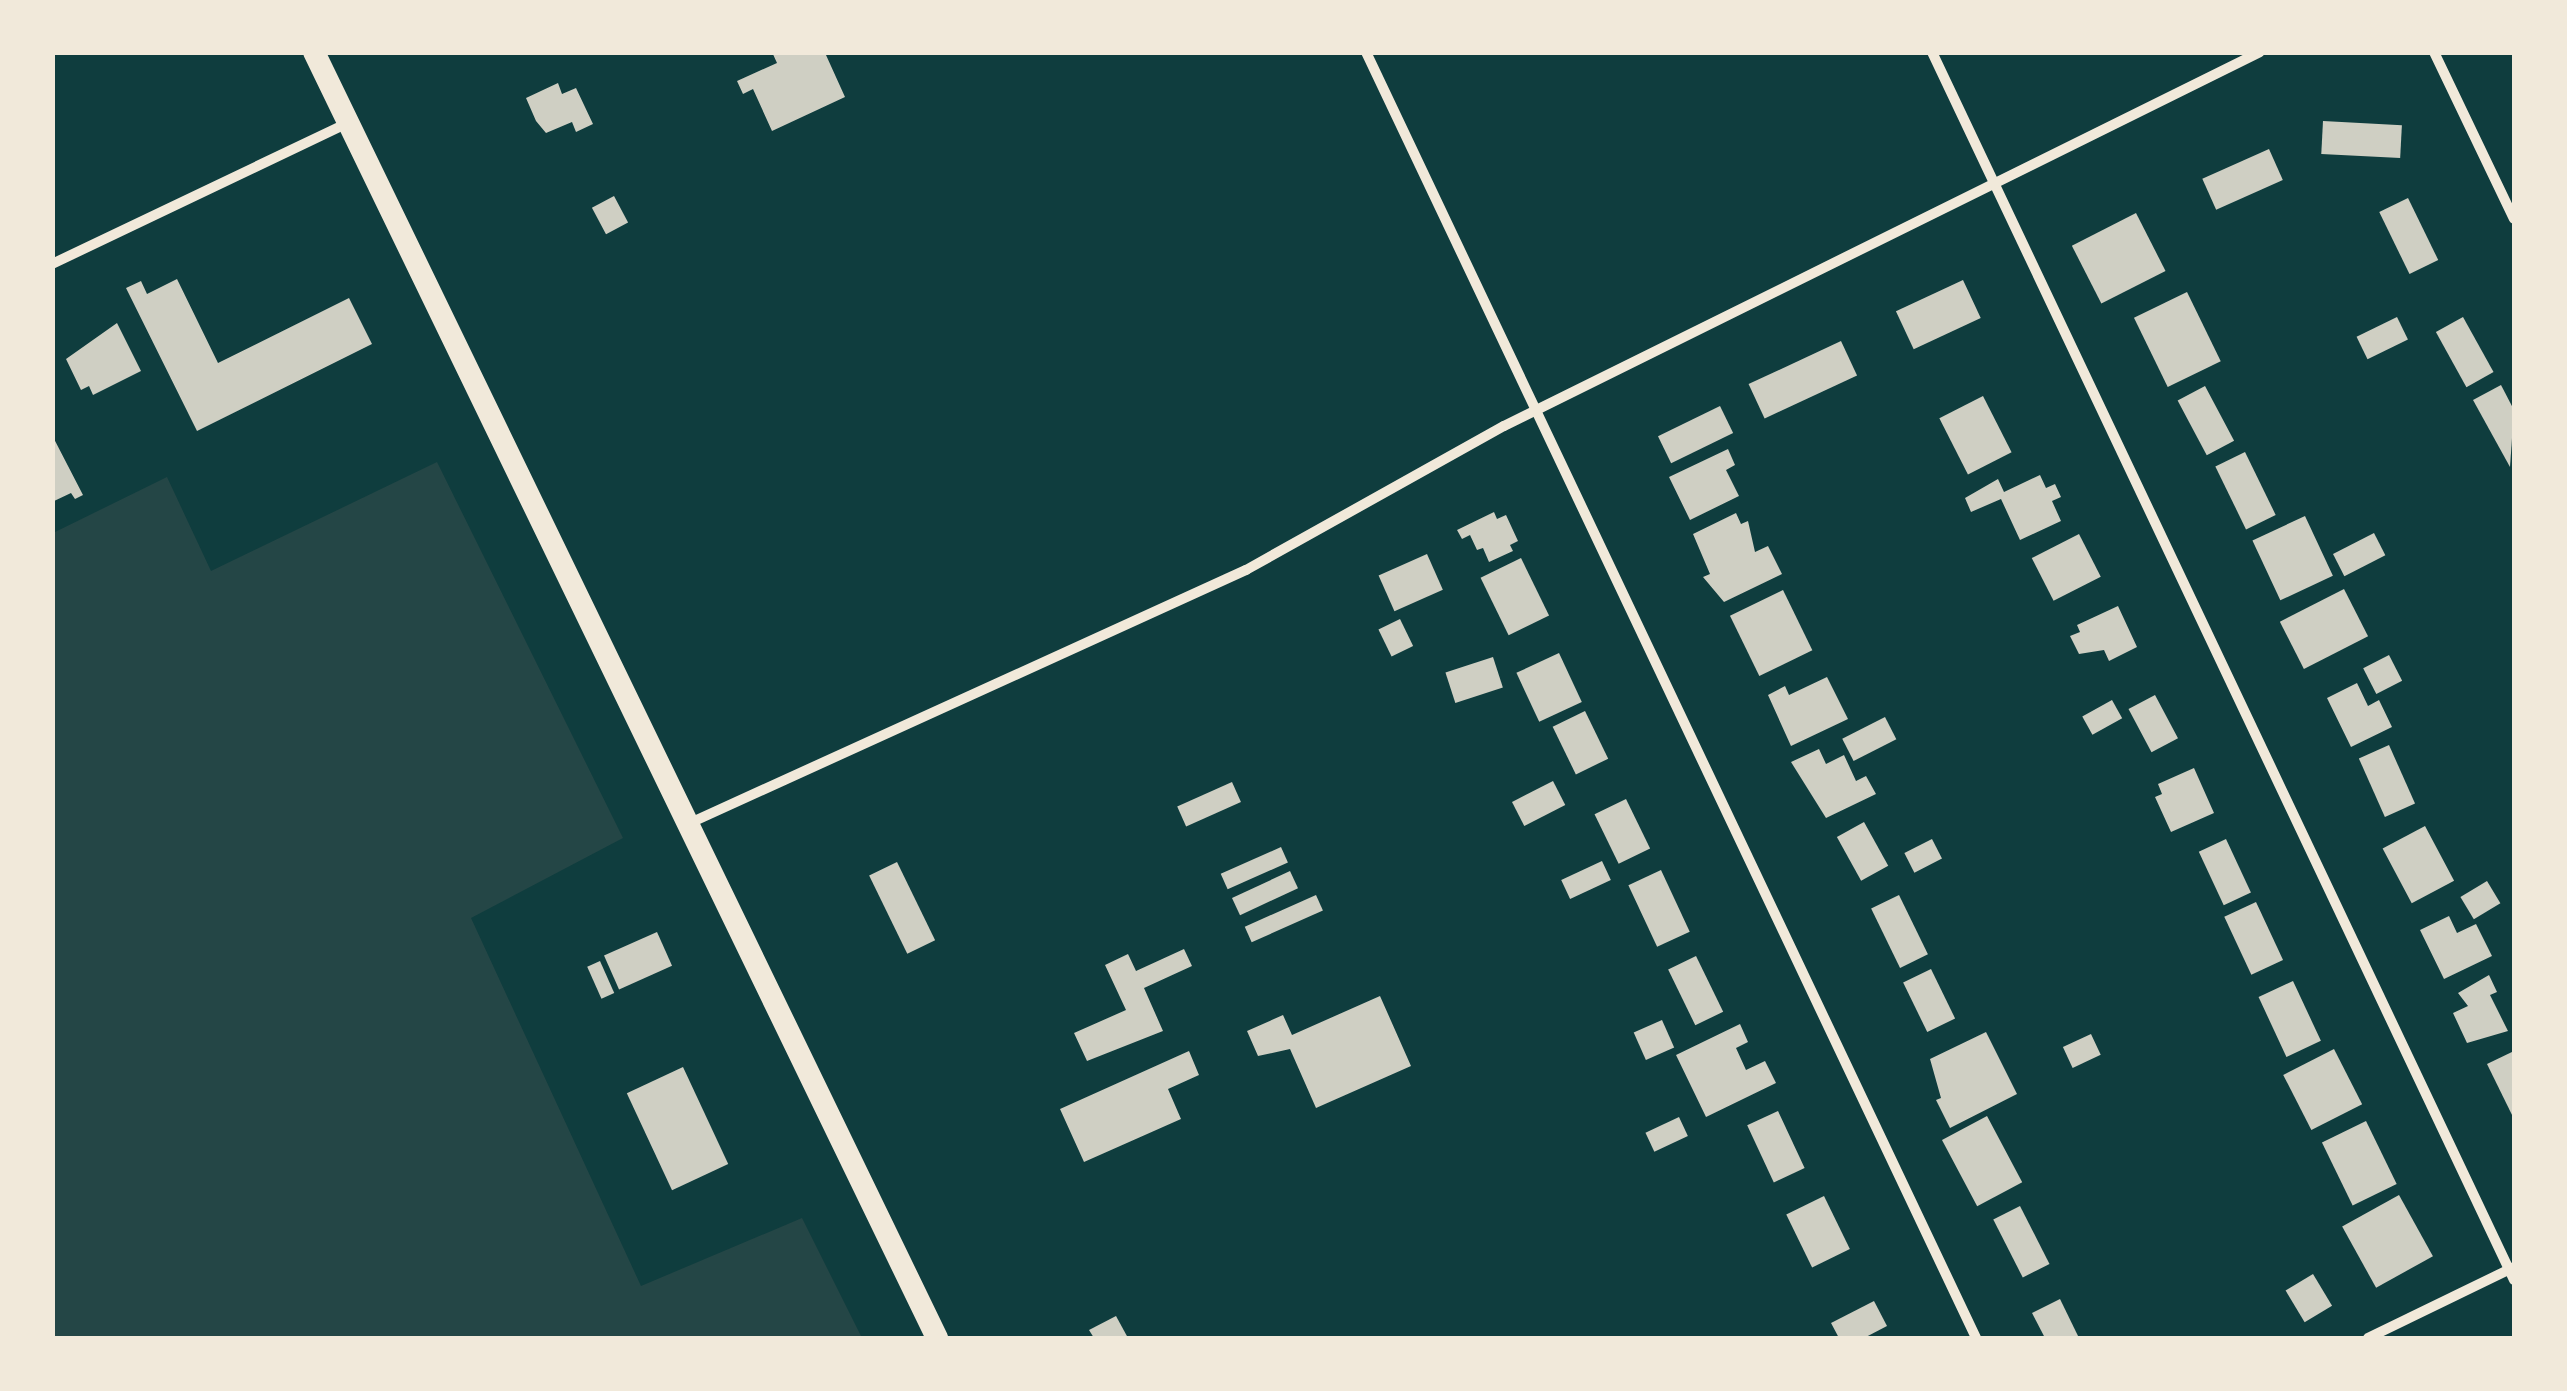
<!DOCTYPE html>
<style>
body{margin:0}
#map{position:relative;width:2567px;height:1391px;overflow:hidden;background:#0f3d3e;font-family:Raleway,sans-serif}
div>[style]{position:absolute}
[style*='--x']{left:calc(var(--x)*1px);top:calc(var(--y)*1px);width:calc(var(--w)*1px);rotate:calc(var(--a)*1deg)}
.green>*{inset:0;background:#244646}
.building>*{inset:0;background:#cfcfc3;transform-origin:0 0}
.minor>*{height:10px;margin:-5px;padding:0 5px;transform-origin:5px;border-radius:5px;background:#f1e9da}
.primary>*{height:22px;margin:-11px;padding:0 11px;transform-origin:11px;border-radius:11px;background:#f1e9da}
span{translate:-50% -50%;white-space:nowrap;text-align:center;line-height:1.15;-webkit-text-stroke:9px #f1e9da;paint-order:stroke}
.frame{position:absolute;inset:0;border:55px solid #f1e9da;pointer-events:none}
</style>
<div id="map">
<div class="green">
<i style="clip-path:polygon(437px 462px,623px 838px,471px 918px,641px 1286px,802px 1218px,862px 1338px,53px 1338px,53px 533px,167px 477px,211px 571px)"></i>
</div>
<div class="building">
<i style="clip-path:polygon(772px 52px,832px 52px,826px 55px,845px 97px,772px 131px,753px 89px,743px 94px,737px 81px,777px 63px)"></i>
<i style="clip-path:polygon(558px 83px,562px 94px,576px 88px,593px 124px,576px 132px,572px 122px,546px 133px,536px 121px,526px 98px)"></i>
<i style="left:2323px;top:121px;width:79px;height:33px;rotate:3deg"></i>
<i style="left:2269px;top:149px;width:34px;height:73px;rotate:66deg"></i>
<i style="left:614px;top:196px;width:30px;height:25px;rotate:62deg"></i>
<i style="left:2408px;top:198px;width:69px;height:32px;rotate:64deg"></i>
<i style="left:2136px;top:213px;width:65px;height:72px;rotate:63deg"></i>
<i style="clip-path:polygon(177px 279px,218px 363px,349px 298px,372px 344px,197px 431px,126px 288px,141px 281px,147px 294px)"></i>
<i style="left:1963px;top:280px;width:42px;height:74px;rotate:65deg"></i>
<i style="left:2187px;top:292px;width:77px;height:59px;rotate:64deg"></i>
<i style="left:2397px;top:317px;width:25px;height:45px;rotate:64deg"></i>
<i style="left:2463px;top:317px;width:63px;height:31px;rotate:61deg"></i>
<i style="clip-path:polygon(117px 323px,141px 371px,93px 395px,89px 386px,81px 390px,66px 359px)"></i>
<i style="left:1841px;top:341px;width:38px;height:102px;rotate:65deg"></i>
<i style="clip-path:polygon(2501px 385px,2514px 410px,2510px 467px,2473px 400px)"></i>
<i style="left:2205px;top:386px;width:62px;height:31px;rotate:62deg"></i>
<i style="left:1983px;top:396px;width:63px;height:49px;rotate:63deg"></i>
<i style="left:1720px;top:406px;width:30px;height:69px;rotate:64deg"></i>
<i style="clip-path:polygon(52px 435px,83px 495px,75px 499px,71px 493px,52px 502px)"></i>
<i style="clip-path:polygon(1728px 449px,1735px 465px,1726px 470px,1739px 496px,1690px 520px,1669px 477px)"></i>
<i style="left:2245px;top:452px;width:70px;height:33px;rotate:64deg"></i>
<i style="clip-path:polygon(2040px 475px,2046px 488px,2055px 484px,2061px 497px,2052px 501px,2061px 521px,2020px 540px,2001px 499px,1971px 512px,1965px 498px,1998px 479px,2004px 492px)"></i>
<i style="clip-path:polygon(1494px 512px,1497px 519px,1506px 515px,1518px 541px,1510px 545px,1513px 551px,1489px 562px,1483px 548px,1477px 550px,1470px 535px,1462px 539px,1457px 530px)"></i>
<i style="clip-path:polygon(1736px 513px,1741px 524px,1748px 521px,1755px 552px,1768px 546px,1782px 574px,1724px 602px,1703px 577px,1710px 574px,1693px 534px)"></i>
<i style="left:2305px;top:516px;width:66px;height:58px;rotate:65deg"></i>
<i style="left:2374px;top:533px;width:25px;height:46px;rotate:63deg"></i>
<i style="left:2079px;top:534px;width:48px;height:53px;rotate:63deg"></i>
<i style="left:1427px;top:554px;width:39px;height:53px;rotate:66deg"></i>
<i style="left:1521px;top:558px;width:64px;height:45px;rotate:64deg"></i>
<i style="left:2344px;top:589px;width:53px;height:72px;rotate:63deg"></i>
<i style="left:1783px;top:590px;width:67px;height:59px;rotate:64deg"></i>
<i style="clip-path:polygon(2118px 606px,2137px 647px,2109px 661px,2104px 650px,2079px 654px,2070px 636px,2080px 632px,2077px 625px)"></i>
<i style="left:1400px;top:619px;width:30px;height:24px;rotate:64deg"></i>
<i style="left:1559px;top:653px;width:54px;height:47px;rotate:65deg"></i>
<i style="left:2389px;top:655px;width:29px;height:29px;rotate:63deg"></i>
<i style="left:1493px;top:657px;width:32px;height:50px;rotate:72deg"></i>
<i style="clip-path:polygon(1827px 677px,1848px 719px,1791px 746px,1768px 695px,1785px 686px,1789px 695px)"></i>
<i style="clip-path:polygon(2357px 683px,2368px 706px,2379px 700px,2392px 727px,2351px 747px,2327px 698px)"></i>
<i style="left:2155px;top:695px;width:49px;height:30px;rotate:62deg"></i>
<i style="left:2112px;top:700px;width:21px;height:34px;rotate:61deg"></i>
<i style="left:1585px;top:711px;width:53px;height:36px;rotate:64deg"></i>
<i style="left:1885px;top:717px;width:25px;height:48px;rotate:63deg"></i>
<i style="left:2389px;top:745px;width:64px;height:33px;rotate:66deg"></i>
<i style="clip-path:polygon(1819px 749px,1826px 764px,1844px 755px,1856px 781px,1866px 776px,1876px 794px,1826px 818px,1791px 762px)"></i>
<i style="clip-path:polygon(2194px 768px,2214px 813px,2171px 832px,2155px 797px,2162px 794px,2158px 784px)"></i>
<i style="left:1553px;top:781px;width:27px;height:46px;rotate:63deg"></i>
<i style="left:1232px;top:782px;width:22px;height:60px;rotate:66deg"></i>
<i style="left:1626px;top:799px;width:55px;height:35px;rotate:64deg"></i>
<i style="left:1864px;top:822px;width:50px;height:31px;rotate:61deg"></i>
<i style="left:2425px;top:826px;width:62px;height:48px;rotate:62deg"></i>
<i style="left:1932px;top:839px;width:22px;height:31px;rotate:63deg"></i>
<i style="left:2226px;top:839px;width:59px;height:30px;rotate:65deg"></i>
<i style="left:1281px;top:847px;width:17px;height:66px;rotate:66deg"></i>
<i style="left:1602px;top:861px;width:21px;height:45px;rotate:65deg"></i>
<i style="left:897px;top:862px;width:87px;height:31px;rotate:64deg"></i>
<i style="left:1661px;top:870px;width:68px;height:36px;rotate:65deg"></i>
<i style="left:1290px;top:871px;width:19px;height:64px;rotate:65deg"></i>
<i style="left:2487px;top:881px;width:26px;height:31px;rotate:59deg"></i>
<i style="left:1316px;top:895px;width:17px;height:78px;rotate:66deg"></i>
<i style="left:1899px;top:895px;width:66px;height:31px;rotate:64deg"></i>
<i style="left:2256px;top:902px;width:64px;height:35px;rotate:65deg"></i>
<i style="clip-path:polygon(2449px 916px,2457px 933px,2476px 924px,2492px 956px,2444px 979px,2420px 930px)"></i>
<i style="left:657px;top:932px;width:37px;height:58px;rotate:66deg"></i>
<i style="clip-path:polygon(1184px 949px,1192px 966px,1144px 988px,1163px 1031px,1087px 1061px,1074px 1033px,1126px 1010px,1105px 965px,1128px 954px,1136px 971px)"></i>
<i style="left:1696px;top:956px;width:62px;height:31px;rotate:64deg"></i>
<i style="left:600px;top:961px;width:35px;height:14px;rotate:66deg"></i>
<i style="left:1931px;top:969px;width:55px;height:31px;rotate:64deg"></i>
<i style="clip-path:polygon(2489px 975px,2497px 992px,2490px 995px,2508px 1031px,2467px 1043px,2453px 1013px,2468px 1006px,2458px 993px)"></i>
<i style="left:2293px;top:981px;width:66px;height:38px;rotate:65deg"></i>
<i style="clip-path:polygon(1380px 996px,1411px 1066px,1316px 1108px,1290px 1049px,1258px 1056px,1247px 1031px,1283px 1015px,1292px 1035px)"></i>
<i style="left:1662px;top:1020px;width:30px;height:31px;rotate:66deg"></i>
<i style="clip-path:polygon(1740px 1024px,1748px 1042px,1736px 1048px,1746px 1070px,1765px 1061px,1776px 1083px,1706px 1117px,1676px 1055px)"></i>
<i style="clip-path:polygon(1986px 1032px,2017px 1094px,1950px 1128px,1936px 1100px,1941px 1098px,1930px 1059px)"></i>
<i style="left:2091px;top:1034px;width:23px;height:31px;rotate:65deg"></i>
<i style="left:2334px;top:1049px;width:62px;height:57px;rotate:63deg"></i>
<i style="clip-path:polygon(1189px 1051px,1199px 1075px,1168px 1089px,1181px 1119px,1084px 1162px,1060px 1109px)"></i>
<i style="clip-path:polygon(2514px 1051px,2514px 1119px,2487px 1064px)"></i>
<i style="left:683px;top:1067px;width:107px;height:62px;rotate:65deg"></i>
<i style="left:1778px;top:1111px;width:63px;height:34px;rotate:65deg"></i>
<i style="left:1987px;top:1116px;width:75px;height:51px;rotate:62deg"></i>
<i style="left:1679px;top:1117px;width:21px;height:37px;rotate:65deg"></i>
<i style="left:2366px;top:1121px;width:70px;height:49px;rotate:64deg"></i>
<i style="left:2399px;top:1195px;width:70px;height:65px;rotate:61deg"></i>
<i style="left:1824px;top:1196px;width:59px;height:42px;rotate:64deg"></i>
<i style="left:2020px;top:1206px;width:65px;height:30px;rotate:63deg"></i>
<i style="left:2313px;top:1274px;width:37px;height:32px;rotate:59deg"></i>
<i style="clip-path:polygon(2060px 1299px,2079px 1338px,2045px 1338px,2032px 1313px)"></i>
<i style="clip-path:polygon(1874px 1301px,1887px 1326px,1864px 1338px,1839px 1338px,1831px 1323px)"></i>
<i style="clip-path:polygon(1116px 1316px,1128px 1338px,1094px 1338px,1089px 1330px)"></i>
</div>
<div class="minor">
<i style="--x:1366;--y:52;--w:1423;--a:64.62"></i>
<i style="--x:1932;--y:52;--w:1359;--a:64.64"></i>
<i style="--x:2434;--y:52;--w:185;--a:64.4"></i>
<i style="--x:52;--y:264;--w:327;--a:-25.5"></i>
<i style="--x:690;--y:823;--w:611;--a:-24.47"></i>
<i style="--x:1246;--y:570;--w:295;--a:-29.2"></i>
<i style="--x:1504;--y:426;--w:843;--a:-26.32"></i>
<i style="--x:2368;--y:1338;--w:162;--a:-25.9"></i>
</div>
<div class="primary">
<i style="--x:314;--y:52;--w:1429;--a:64.15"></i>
</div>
<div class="frame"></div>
</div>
